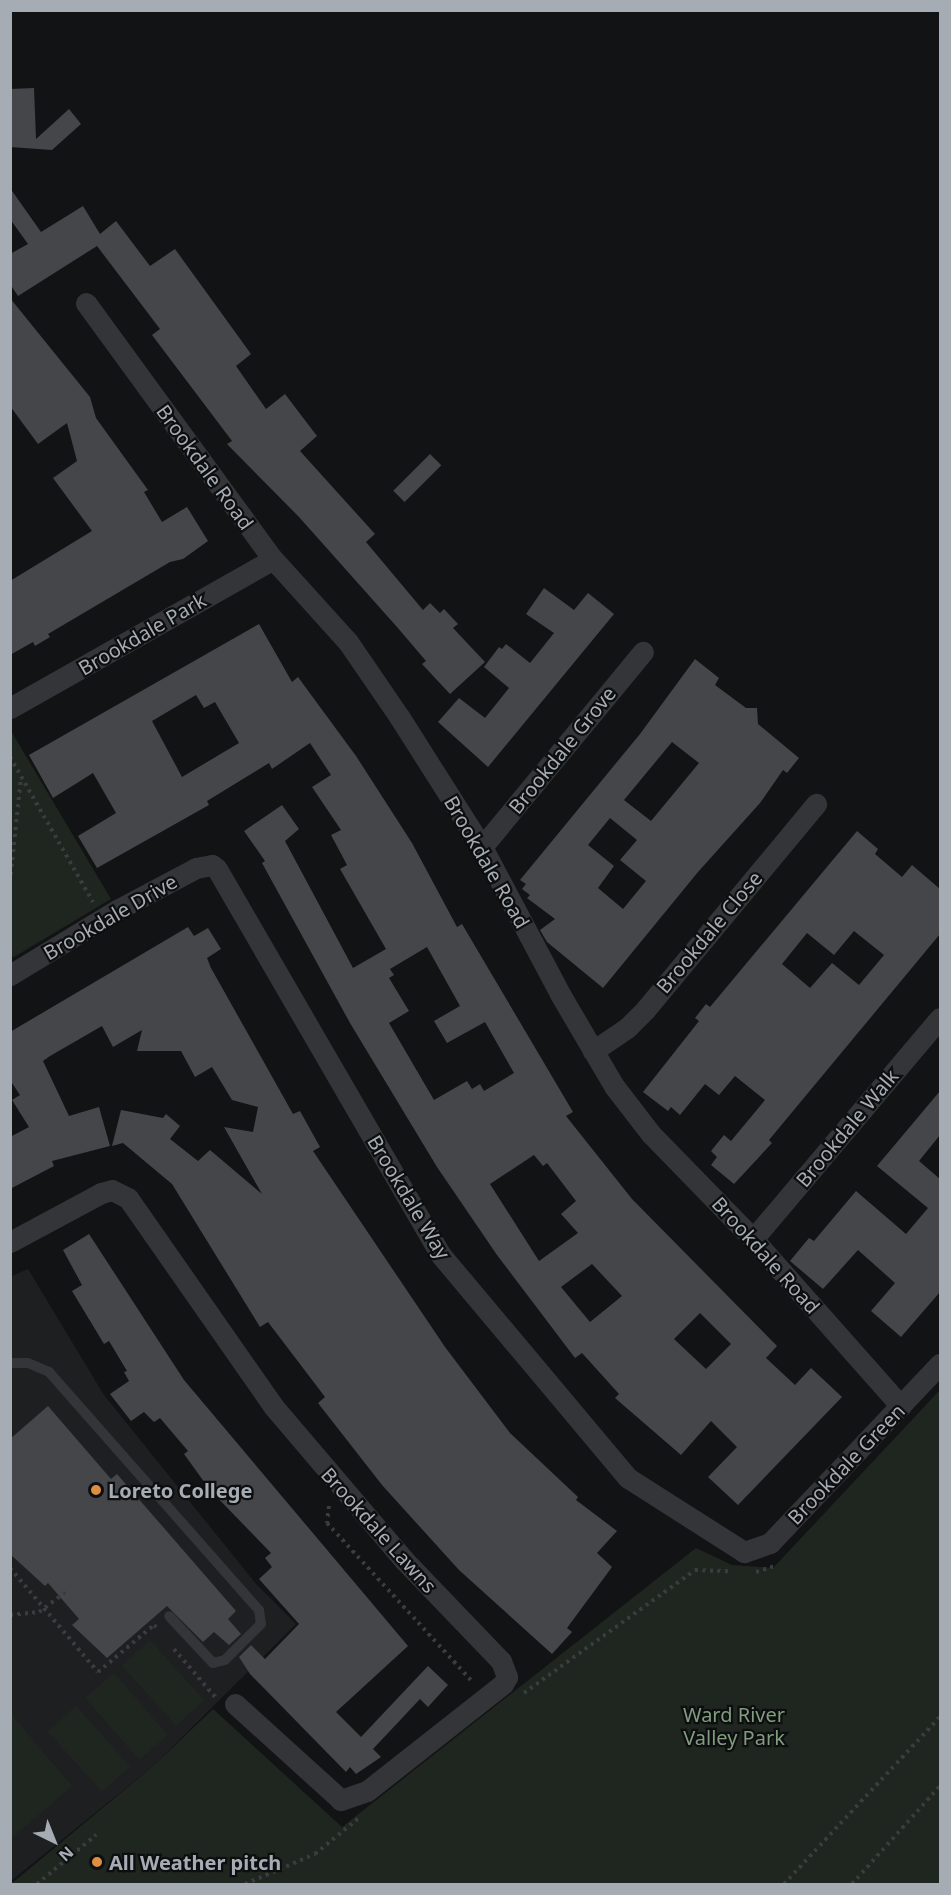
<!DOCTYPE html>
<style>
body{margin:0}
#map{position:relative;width:951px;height:1895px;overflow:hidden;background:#121314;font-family:"Noto Sans",sans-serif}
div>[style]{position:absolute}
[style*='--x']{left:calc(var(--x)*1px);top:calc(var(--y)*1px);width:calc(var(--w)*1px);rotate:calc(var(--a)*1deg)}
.built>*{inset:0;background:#1e1f21}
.green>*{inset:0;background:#1f261f;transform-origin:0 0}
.building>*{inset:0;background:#444649;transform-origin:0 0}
.path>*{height:4px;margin-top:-2px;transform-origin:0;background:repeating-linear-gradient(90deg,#3a3c3f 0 3px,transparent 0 7.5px)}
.service>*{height:10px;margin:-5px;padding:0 5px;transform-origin:5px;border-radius:5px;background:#343538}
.minor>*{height:21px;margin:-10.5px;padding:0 10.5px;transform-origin:10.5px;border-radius:10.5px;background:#343538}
.dots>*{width:16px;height:16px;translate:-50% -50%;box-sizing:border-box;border:3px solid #0d0e0f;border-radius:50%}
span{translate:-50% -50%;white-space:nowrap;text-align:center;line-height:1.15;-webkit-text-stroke:4.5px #0d0e0f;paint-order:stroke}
.street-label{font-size:20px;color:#a5acb3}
.poi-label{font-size:20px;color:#a5acb3;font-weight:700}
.left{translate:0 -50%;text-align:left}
.park-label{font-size:20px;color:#819c7e}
.frame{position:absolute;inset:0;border:12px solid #a5acb3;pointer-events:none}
.north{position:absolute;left:24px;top:1811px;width:60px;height:60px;-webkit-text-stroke:4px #0d0e0f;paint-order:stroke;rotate:137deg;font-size:16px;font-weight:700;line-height:24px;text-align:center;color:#a5acb3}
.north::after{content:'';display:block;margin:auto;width:21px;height:27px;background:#a5acb3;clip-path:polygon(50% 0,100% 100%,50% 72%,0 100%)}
</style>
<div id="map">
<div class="built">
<i style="clip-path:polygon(28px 1269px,104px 1395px,257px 1585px,296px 1624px,152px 1767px,11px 1881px,10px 1277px)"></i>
</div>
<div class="green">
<i style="clip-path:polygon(11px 731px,111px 899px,14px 957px,10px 956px)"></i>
<i style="clip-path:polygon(940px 1390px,940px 1884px,11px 1884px,152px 1767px,213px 1709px,342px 1827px,696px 1548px,732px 1565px,773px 1568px)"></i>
<i style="left:150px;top:1640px;width:81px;height:38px;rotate:48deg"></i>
<i style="left:114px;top:1673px;width:82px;height:38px;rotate:49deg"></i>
<i style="left:76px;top:1706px;width:81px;height:38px;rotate:48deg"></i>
<i style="clip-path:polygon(11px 1714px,72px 1786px,11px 1839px,10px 1839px)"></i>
</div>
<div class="building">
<i style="clip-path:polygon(34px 88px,36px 139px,69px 109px,81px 124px,52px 150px,10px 147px,10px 89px)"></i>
<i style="clip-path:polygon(10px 188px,41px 232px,83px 206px,100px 234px,116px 221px,150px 266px,175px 249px,251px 354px,236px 366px,266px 409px,285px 394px,317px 436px,300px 451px,375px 534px,366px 542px,423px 610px,430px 603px,440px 613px,444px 609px,458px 624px,453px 628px,485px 662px,450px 694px,422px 664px,426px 661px,397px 627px,299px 517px,227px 444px,232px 441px,152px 335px,160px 329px,97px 246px,18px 296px,10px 284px,10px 254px,28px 244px,10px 219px)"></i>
<i style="clip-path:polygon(10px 298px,90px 397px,96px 418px,148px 490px,144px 492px,162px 522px,187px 507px,208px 541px,183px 559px,170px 562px,48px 634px,50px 637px,35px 646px,33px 642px,10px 655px,10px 581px,92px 531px,53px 478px,77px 461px,67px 423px,38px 444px,10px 406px)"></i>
<i style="left:430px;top:454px;width:16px;height:52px;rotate:45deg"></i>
<i style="clip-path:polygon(544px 588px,574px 610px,588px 593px,614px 614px,488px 767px,438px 722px,459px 698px,485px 718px,509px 688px,484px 667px,499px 647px,502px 649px,506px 644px,530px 663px,554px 633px,526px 614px)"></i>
<i style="clip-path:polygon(evenodd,259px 624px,292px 682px,298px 677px,356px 756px,412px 843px,457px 927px,462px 924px,573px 1112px,566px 1116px,632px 1199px,777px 1346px,766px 1358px,795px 1385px,811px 1368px,842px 1397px,738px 1505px,708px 1477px,737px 1447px,711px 1421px,681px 1455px,615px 1398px,619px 1394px,582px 1353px,575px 1358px,497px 1255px,437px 1167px,350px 1023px,262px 863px,265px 861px,244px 831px,282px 805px,299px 829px,285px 841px,353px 968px,386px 949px,340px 869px,347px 865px,331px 835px,341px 830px,312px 787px,331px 775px,310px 743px,272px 769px,269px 763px,207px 801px,209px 805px,97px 868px,78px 836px,116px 813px,93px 773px,53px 798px,29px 755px,259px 624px,196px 695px,204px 708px,215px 702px,239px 743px,182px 777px,152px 721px,196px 695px,259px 624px,427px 947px,460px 1006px,434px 1021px,447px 1043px,485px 1022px,514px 1073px,484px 1091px,480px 1084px,472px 1089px,467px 1081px,434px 1100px,389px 1023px,409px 1011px,389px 978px,394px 975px,390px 969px,427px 947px,259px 624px,534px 1155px,543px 1166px,547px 1163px,576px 1201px,561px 1214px,578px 1233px,539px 1261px,490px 1184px,534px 1155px,259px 624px,592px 1264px,622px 1296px,590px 1322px,561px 1287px,592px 1264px,259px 624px,700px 1313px,731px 1344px,706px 1369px,674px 1339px,700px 1313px)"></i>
<i style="clip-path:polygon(evenodd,695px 659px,719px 678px,715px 685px,746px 708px,757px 708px,758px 724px,799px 758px,787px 773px,783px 770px,760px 803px,698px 872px,603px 988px,547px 942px,540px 930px,555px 919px,527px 898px,530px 895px,522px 889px,526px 884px,520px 880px,640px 734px,695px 659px,672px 742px,699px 763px,651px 821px,624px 800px,672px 742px,695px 659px,610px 818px,637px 840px,620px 860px,646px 881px,623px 909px,598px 888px,614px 866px,588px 845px,610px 818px)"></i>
<i style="clip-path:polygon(evenodd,857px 831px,878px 849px,875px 854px,902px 877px,912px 865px,940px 889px,940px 934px,769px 1140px,772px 1143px,734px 1184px,711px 1165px,717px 1157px,711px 1151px,724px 1135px,731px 1141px,765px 1100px,735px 1076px,719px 1095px,705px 1084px,680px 1115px,671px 1107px,668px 1111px,643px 1092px,699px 1021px,695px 1018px,706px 1004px,710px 1007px,857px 831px,854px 931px,884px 955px,859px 985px,832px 963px,810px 988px,782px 964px,807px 933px,834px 955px,854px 931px)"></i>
<i style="clip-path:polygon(188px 927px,194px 936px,208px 928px,221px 949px,207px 958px,211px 968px,293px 1114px,300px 1111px,320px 1147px,313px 1151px,445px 1347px,510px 1433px,578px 1497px,576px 1500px,617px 1531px,597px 1553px,612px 1567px,567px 1628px,572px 1632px,552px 1654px,459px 1570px,382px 1485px,318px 1403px,325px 1397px,268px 1322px,260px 1327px,172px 1184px,123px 1143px,112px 1146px,121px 1110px,163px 1118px,166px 1114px,180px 1126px,170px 1139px,198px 1161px,210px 1150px,262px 1194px,224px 1127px,253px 1132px,258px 1107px,232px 1100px,212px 1067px,195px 1077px,181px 1051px,137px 1051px,142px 1030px,113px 1047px,102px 1026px,50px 1056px,43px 1061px,69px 1116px,99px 1107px,110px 1146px,52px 1161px,54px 1166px,10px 1189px,10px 1137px,29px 1127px,12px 1100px,20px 1095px,10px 1080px,10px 1032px)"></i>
<i style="clip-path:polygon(940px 1091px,940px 1135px,919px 1161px,940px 1179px,940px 1292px,901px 1337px,871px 1311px,895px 1283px,858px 1250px,823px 1289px,790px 1261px,809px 1238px,814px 1241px,856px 1191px,906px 1234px,928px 1208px,877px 1166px)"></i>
<i style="clip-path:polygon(89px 1234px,184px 1380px,408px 1646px,336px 1712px,361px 1737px,428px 1666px,448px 1685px,428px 1707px,420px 1699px,373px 1749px,381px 1757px,356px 1774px,350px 1767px,346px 1772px,250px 1674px,239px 1657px,251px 1645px,265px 1659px,299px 1624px,259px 1579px,272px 1567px,265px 1558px,271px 1553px,210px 1490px,184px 1454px,188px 1451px,160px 1418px,154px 1422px,144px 1412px,131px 1421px,110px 1394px,129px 1381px,124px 1372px,127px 1371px,109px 1341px,104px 1344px,72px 1291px,82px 1285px,63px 1250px)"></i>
<i style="clip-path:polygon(48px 1406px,111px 1479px,117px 1474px,236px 1611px,228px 1619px,241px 1634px,229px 1645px,214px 1632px,203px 1642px,167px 1606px,107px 1658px,72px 1625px,79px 1619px,48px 1583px,45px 1586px,10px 1554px,10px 1439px)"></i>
</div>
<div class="path">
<i style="--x:10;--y:757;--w:167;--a:60.2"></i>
<i style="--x:10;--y:882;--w:105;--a:-84"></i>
<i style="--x:329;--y:1506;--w:17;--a:97"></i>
<i style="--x:327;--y:1523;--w:214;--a:47.5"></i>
<i style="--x:10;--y:1568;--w:136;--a:49.8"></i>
<i style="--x:98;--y:1672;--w:73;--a:-40"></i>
<i style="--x:154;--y:1625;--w:3;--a:45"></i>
<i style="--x:756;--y:1572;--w:19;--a:-18"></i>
<i style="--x:10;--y:1615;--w:29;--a:-6"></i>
<i style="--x:39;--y:1612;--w:34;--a:-37"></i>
<i style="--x:174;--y:1649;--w:65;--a:49.4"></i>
<i style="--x:524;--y:1693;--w:211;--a:-35.7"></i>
<i style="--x:695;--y:1570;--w:36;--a:2"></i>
<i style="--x:37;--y:1884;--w:77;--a:-39.7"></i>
<i style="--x:245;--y:1884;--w:76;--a:-23.2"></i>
<i style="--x:315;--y:1854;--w:58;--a:-39.4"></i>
<i style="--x:784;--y:1884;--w:229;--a:-47"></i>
<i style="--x:852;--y:1884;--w:132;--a:-48.1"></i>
</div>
<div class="service">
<i style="--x:10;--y:1363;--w:18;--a:0"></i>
<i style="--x:28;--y:1363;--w:23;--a:23"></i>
<i style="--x:49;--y:1372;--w:317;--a:48.6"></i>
<i style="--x:259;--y:1610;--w:14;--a:82"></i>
<i style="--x:261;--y:1624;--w:51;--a:135"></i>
<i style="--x:225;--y:1660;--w:12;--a:166"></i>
<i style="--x:213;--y:1663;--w:64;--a:-133.1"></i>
</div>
<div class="minor">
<i style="--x:86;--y:303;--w:317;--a:53.9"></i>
<i style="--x:273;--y:559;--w:112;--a:47.9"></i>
<i style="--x:348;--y:642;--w:92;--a:55.6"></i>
<i style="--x:400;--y:718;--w:153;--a:57.6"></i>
<i style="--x:482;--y:847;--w:166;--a:62"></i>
<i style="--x:560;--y:994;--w:107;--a:59.6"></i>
<i style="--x:614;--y:1086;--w:61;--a:52.4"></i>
<i style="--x:651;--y:1134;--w:146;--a:45.8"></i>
<i style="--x:753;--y:1239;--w:223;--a:48.5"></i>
<i style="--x:10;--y:708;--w:302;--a:-29.5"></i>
<i style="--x:482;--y:847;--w:253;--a:-50.5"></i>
<i style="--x:10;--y:975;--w:125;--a:-31.3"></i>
<i style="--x:117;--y:910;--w:89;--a:-28"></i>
<i style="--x:196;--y:868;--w:16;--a:-11"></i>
<i style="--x:212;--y:865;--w:6;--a:39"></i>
<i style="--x:217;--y:869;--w:445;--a:59.9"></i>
<i style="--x:440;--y:1254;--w:292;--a:50"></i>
<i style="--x:628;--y:1478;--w:138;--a:32.5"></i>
<i style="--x:744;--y:1552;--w:28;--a:-19"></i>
<i style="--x:770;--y:1543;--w:247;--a:-46.5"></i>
<i style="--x:593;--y:1051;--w:41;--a:-34.1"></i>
<i style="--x:627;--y:1028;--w:25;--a:-45"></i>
<i style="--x:645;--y:1010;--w:268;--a:-50.3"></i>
<i style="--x:753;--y:1239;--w:289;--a:-49.8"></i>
<i style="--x:10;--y:1242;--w:103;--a:-28.3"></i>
<i style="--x:101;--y:1193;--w:11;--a:-15"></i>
<i style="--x:112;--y:1190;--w:18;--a:27"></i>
<i style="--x:128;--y:1198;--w:254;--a:55.1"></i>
<i style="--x:273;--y:1406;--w:202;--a:49.6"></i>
<i style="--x:404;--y:1560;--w:140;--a:46.2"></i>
<i style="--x:501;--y:1661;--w:17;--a:69"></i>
<i style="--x:507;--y:1677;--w:8;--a:120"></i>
<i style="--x:503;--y:1684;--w:173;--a:141.8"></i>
<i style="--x:367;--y:1791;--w:28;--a:161"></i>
<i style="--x:341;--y:1800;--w:143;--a:-137.8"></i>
</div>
<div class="dots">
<i style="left:96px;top:1490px;background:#de8e40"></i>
<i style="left:97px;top:1862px;background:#de8e40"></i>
</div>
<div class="street-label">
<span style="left:205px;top:467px;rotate:54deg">Brookdale Road</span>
<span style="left:142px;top:634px;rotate:-30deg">Brookdale Park</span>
<span style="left:562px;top:750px;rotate:-51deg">Brookdale Grove</span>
<span style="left:487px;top:862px;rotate:60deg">Brookdale Road</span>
<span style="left:110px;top:917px;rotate:-30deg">Brookdale Drive</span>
<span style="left:709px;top:932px;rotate:-50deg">Brookdale Close</span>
<span style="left:847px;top:1128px;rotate:-50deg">Brookdale Walk</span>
<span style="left:409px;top:1197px;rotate:59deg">Brookdale Way</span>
<span style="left:766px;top:1255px;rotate:48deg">Brookdale Road</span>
<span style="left:846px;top:1464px;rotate:-46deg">Brookdale Green</span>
<span style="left:379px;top:1530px;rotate:48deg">Brookdale Lawns</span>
</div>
<div class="poi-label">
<span class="left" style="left:108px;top:1490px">Loreto College</span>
<span class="left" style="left:109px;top:1862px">All Weather pitch</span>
</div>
<div class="park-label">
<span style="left:734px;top:1726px">Ward River<br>Valley Park</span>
</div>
<div class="frame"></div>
<div class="north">N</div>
</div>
